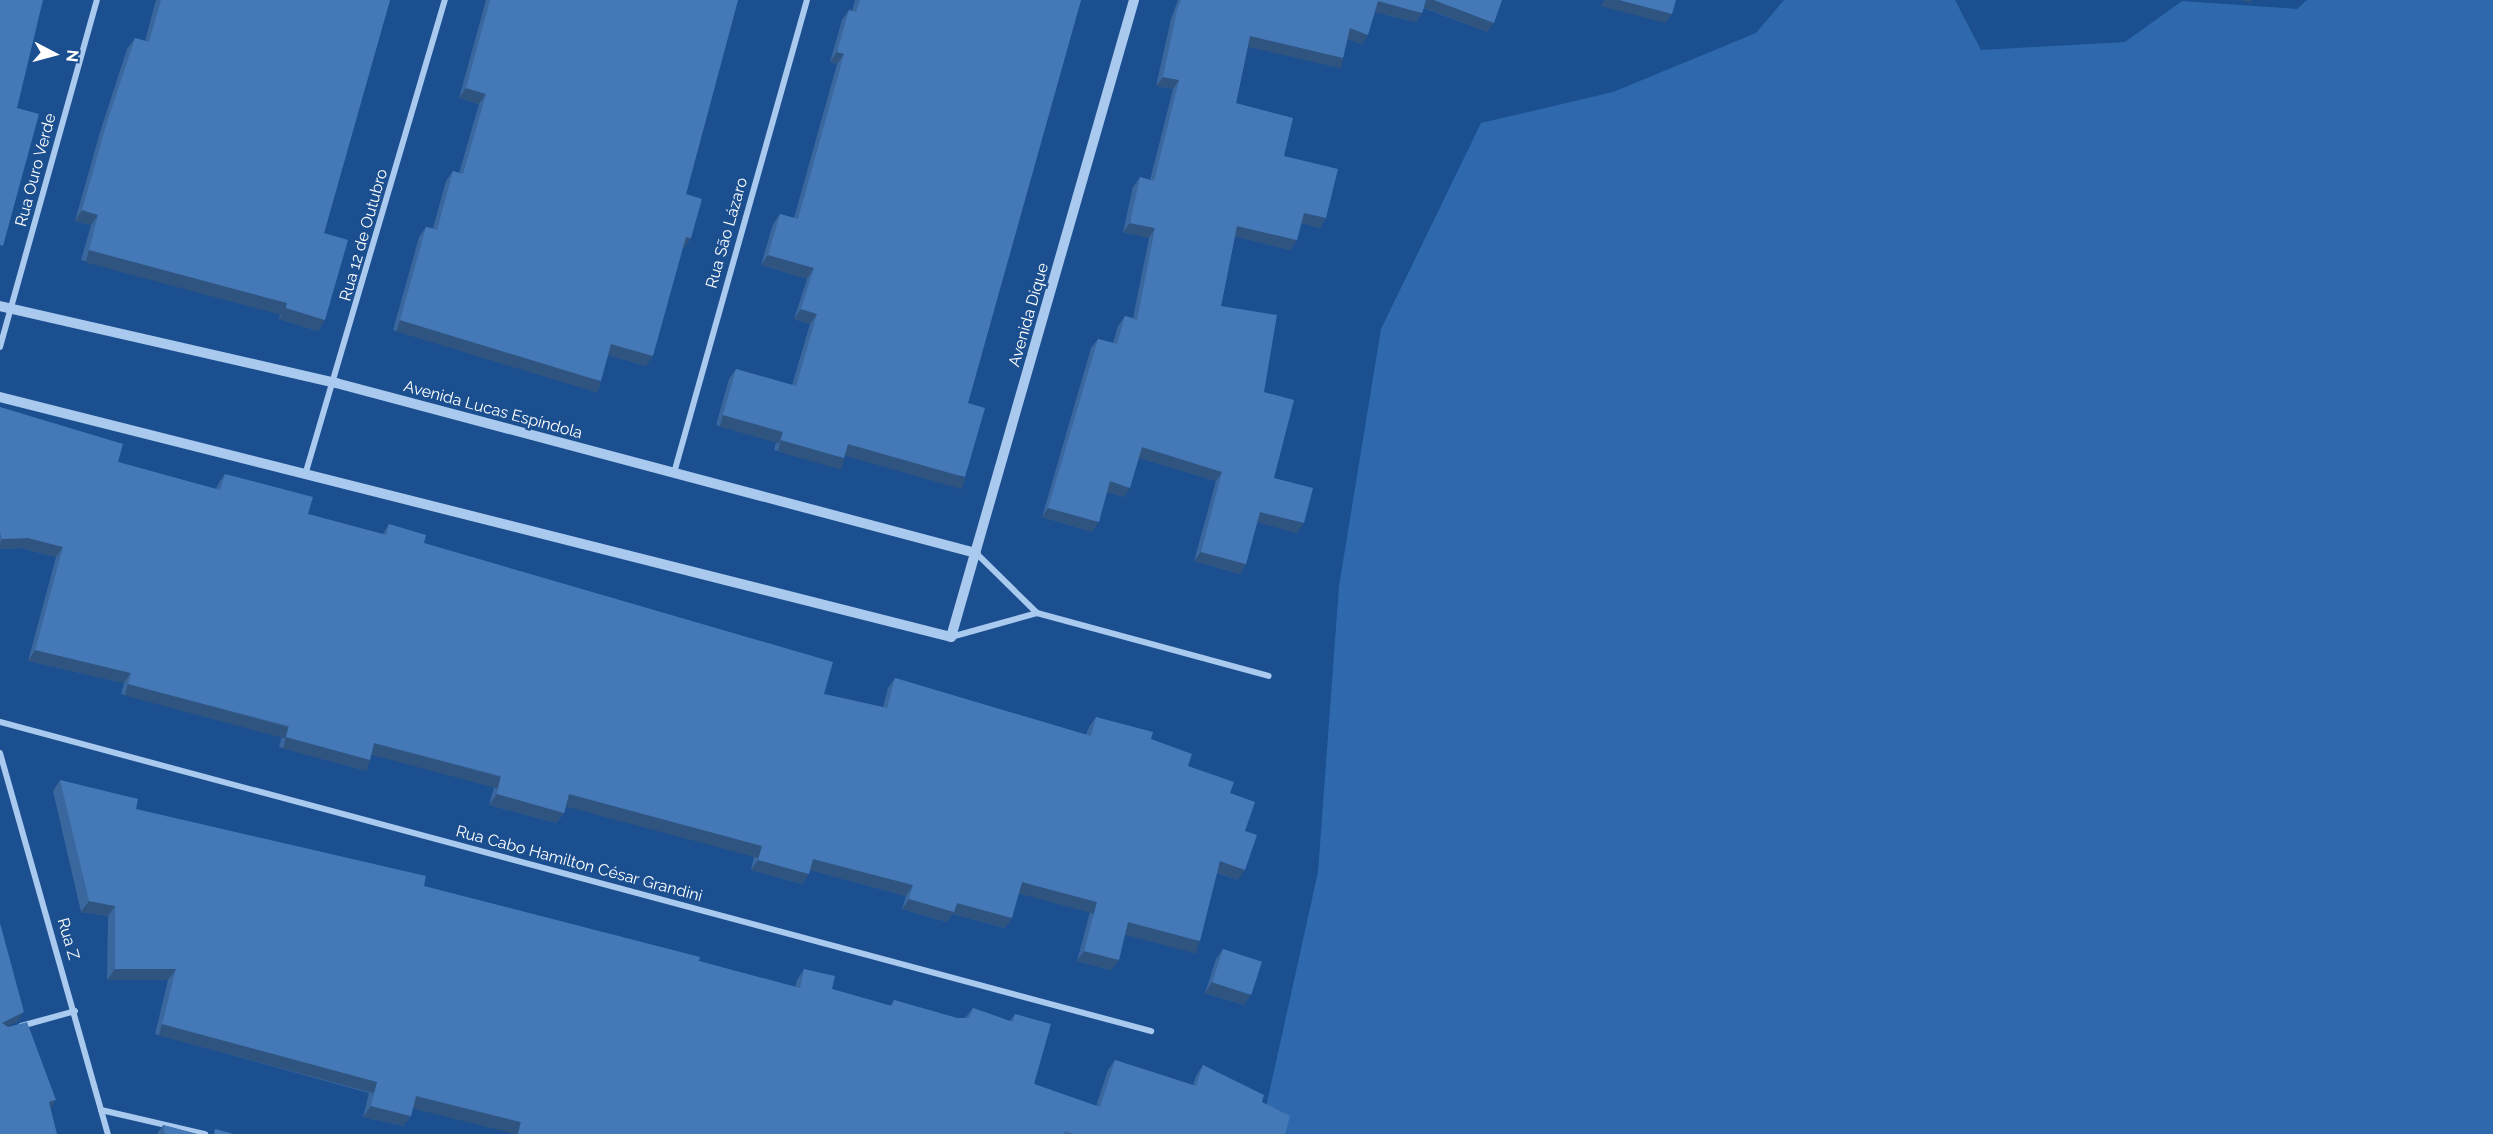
<!DOCTYPE html>
<meta charset="utf-8">
<style>
body{margin:0}
#map{position:relative;width:2493px;height:1134px;overflow:hidden;background:#1b4f8f;font-family:Raleway,sans-serif}
div>[style]{position:absolute}
[style*='--x']{left:calc(var(--x)*1px);top:calc(var(--y)*1px);width:calc(var(--w)*1px);rotate:calc(var(--a)*1deg)}
.green>*{inset:0;background:#2e69ad}
.minor>*{height:6px;margin:-3px;padding:0 3px;transform-origin:3px;border-radius:3px;background:#a9c9ee}
.tertiary>*{height:10px;margin:-5px;padding:0 5px;transform-origin:5px;border-radius:5px;background:#a9c9ee}
.wall>*{inset:0;background:#3a679d}
.shaded-wall>*{inset:0;background:#305480;transform-origin:0 0}
.building>*{inset:0;background:#4478b7;transform-origin:0 0}
span{translate:-50% -50%;white-space:nowrap;text-align:center;line-height:1.15;-webkit-text-stroke:4.5px #1b4f8f;paint-order:stroke}
.street-label{font-size:16px;color:#fff}
.north{position:absolute;left:24px;top:24px;width:60px;height:60px;-webkit-text-stroke:4px #1b4f8f;paint-order:stroke;rotate:96deg;font-size:16px;font-weight:700;line-height:24px;text-align:center;color:#fff}
.north::after{content:'';display:block;margin:auto;width:21px;height:27px;background:#fff;clip-path:polygon(50% 0,100% 100%,50% 72%,0 100%)}
</style>
<div id="map">
<div class="green">
<i style="clip-path:polygon(1784px 0,1955px 0,1981px 50px,2125px 42px,2182px 1px,2297px 9px,2307px 0,2493px 0,2493px 1134px,1260px 1134px,1318px 872px,1339px 586px,1381px 329px,1481px 123px,1613px 92px,1756px 33px)"></i>
</div>
<div class="minor">
<i style="--x:0;--y:347;--w:360;--a:-74.4"></i>
<i style="--x:674;--y:473;--w:491;--a:-74.3"></i>
<i style="--x:305;--y:475;--w:495;--a:-73.6"></i>
<i style="--x:1037;--y:613;--w:240;--a:15.2"></i>
<i style="--x:951;--y:637;--w:89;--a:-15.6"></i>
<i style="--x:1037;--y:613;--w:86;--a:-135.5"></i>
<i style="--x:0;--y:722;--w:1192;--a:15.03"></i>
<i style="--x:0;--y:753;--w:396;--a:74.2"></i>
<i style="--x:21;--y:1026;--w:56;--a:-15.5"></i>
<i style="--x:101;--y:1110;--w:107;--a:13"></i>
</div>
<div class="tertiary">
<i style="--x:0;--y:306;--w:345;--a:12.9"></i>
<i style="--x:336;--y:383;--w:662;--a:14.88"></i>
<i style="--x:0;--y:397;--w:981;--a:14.16"></i>
<i style="--x:951;--y:637;--w:663;--a:-73.97"></i>
</div>
<div class="wall">
<i style="clip-path:polygon(156px 0,390px 0,324px 233px,325px 320px,318px 331px,279px 319px,280px 314px,81px 260px,91px 225px,75px 221px,100px 132px,127px 49px,135px 38px,145px 41px)"></i>
<i style="clip-path:polygon(486px 0,738px 0,686px 194px,691px 238px,684px 248px,682px 248px,646px 366px,608px 355px,594px 391px,393px 330px,419px 237px,426px 227px,433px 228px,446px 181px,453px 171px,459px 173px,479px 104px,459px 98px)"></i>
<i style="clip-path:polygon(855px 0,1081px 0,968px 403px,958px 487px,845px 455px,837px 468px,774px 450px,776px 442px,716px 425px,729px 379px,736px 369px,792px 385px,810px 324px,794px 319px,807px 279px,761px 265px,773px 224px,780px 214px,794px 218px,837px 64px,830px 62px,842px 20px,849px 10px,852px 11px)"></i>
<i style="clip-path:polygon(1178px 0,1502px 0,1487px 32px,1424px 8px,1422px 13px,1416px 22px,1375px 12px,1362px 44px,1347px 39px,1343px 58px,1336px 67px,1248px 46px,1236px 103px,1284px 156px,1320px 228px,1301px 223px,1297px 240px,1290px 250px,1235px 236px,1221px 306px,1264px 392px,1274px 478px,1297px 533px,1257px 522px,1246px 564px,1240px 574px,1194px 561px,1216px 481px,1139px 458px,1124px 497px,1107px 492px,1092px 532px,1042px 517px,1091px 348px,1098px 339px,1113px 343px,1118px 326px,1125px 316px,1133px 318px,1149px 238px,1123px 232px,1133px 187px,1140px 177px,1150px 180px,1173px 89px,1156px 86px,1171px 19px)"></i>
<i style="clip-path:polygon(0 407px,118px 462px,216px 489px,218px 484px,225px 474px,308px 514px,383px 534px,389px 524px,424px 543px,824px 694px,883px 707px,888px 688px,895px 678px,1086px 735px,1089px 727px,1096px 717px,1151px 739px,1188px 766px,1230px 793px,1245px 831px,1238px 880px,1217px 873px,1193px 952px,1125px 934px,1111px 970px,1077px 961px,1090px 912px,1019px 893px,1005px 928px,953px 914px,947px 922px,902px 909px,906px 896px,810px 870px,802px 884px,751px 870px,754px 856px,566px 806px,564px 813px,556px 823px,489px 805px,494px 787px,371px 754px,370px 760px,363px 770px,279px 747px,282px 736px,121px 694px,124px 683px,28px 661px,56px 557px,20px 548px,0 549px)"></i>
<i style="clip-path:polygon(60px 780px,136px 809px,795px 987px,797px 980px,804px 969px,832px 989px,890px 1006px,894px 1000px,957px 1018px,965px 1018px,973px 1008px,1010px 1021px,1015px 1014px,1034px 1084px,1096px 1106px,1108px 1070px,1115px 1060px,1193px 1085px,1196px 1076px,1203px 1065px,1262px 1102px,1285px 1134px,513px 1134px,514px 1132px,413px 1107px,411px 1116px,403px 1126px,363px 1117px,369px 1093px,155px 1034px,168px 980px,107px 980px,108px 916px,81px 912px,53px 791px)"></i>
<i style="clip-path:polygon(1223px 949px,1244px 1005px,1205px 993px,1216px 959px)"></i>
<i style="clip-path:polygon(163px 1125px,197px 1134px,157px 1134px)"></i>
</div>
<div class="shaded-wall">
<i style="clip-path:polygon(1424px 0,1434px 0,1494px 23px,1487px 32px,1420px 6px)"></i>
<i style="clip-path:polygon(1605px 0,1619px 0,1672px 14px,1665px 23px,1600px 6px)"></i>
<i style="clip-path:polygon(2240px 0,2252px 0,2250px 3px)"></i>
<i style="clip-path:polygon(1378px 1px,1422px 13px,1416px 22px,1371px 11px)"></i>
<i style="clip-path:polygon(1350px 28px,1368px 35px,1362px 44px,1343px 38px)"></i>
<i style="left:1250px;top:36px;width:96px;height:11px;rotate:13deg"></i>
<i style="clip-path:polygon(837px 52px,844px 54px,837px 64px,830px 62px)"></i>
<i style="clip-path:polygon(1163px 77px,1179px 80px,1173px 89px,1156px 86px)"></i>
<i style="clip-path:polygon(466px 88px,486px 94px,479px 104px,459px 98px)"></i>
<i style="clip-path:polygon(82px 210px,98px 215px,91px 225px,75px 221px)"></i>
<i style="clip-path:polygon(1304px 213px,1326px 218px,1320px 228px,1297px 222px)"></i>
<i style="clip-path:polygon(1130px 223px,1155px 228px,1149px 238px,1123px 232px)"></i>
<i style="clip-path:polygon(1237px 226px,1297px 240px,1290px 250px,1230px 235px)"></i>
<i style="clip-path:polygon(686px 237px,691px 238px,684px 248px,678px 247px)"></i>
<i style="left:89px;top:250px;width:205px;height:13px;rotate:15deg"></i>
<i style="clip-path:polygon(768px 255px,814px 268px,807px 279px,761px 265px)"></i>
<i style="clip-path:polygon(286px 308px,325px 320px,318px 331px,279px 319px)"></i>
<i style="clip-path:polygon(801px 309px,817px 314px,810px 324px,794px 319px)"></i>
<i style="left:400px;top:320px;width:210px;height:12px;rotate:17deg"></i>
<i style="clip-path:polygon(611px 344px,653px 356px,646px 366px,604px 354px)"></i>
<i style="left:723px;top:415px;width:62px;height:12px;rotate:16deg"></i>
<i style="left:781px;top:440px;width:66px;height:12px;rotate:16deg"></i>
<i style="left:848px;top:444px;width:122px;height:12px;rotate:16deg"></i>
<i style="clip-path:polygon(1142px 447px,1222px 472px,1216px 481px,1135px 457px)"></i>
<i style="clip-path:polygon(1110px 481px,1130px 488px,1124px 497px,1104px 491px)"></i>
<i style="clip-path:polygon(1048px 508px,1099px 522px,1092px 532px,1042px 517px)"></i>
<i style="clip-path:polygon(1260px 512px,1304px 523px,1297px 533px,1253px 521px)"></i>
<i style="clip-path:polygon(28px 538px,63px 547px,56px 557px,20px 548px,0 549px,0 543px,2px 539px)"></i>
<i style="clip-path:polygon(1201px 552px,1246px 564px,1240px 574px,1194px 561px)"></i>
<i style="clip-path:polygon(35px 650px,131px 673px,124px 683px,28px 661px)"></i>
<i style="left:128px;top:684px;width:166px;height:12px;rotate:15deg"></i>
<i style="left:286px;top:737px;width:87px;height:12px;rotate:15deg"></i>
<i style="left:374px;top:743px;width:131px;height:12px;rotate:15deg"></i>
<i style="clip-path:polygon(497px 794px,564px 813px,556px 823px,489px 805px)"></i>
<i style="left:569px;top:794px;width:200px;height:13px;rotate:15deg"></i>
<i style="clip-path:polygon(813px 859px,913px 885px,906px 896px,806px 869px)"></i>
<i style="clip-path:polygon(758px 860px,809px 874px,802px 884px,751px 870px)"></i>
<i style="clip-path:polygon(1220px 861px,1245px 870px,1238px 880px,1213px 871px)"></i>
<i style="left:1022px;top:882px;width:78px;height:12px;rotate:15deg"></i>
<i style="clip-path:polygon(909px 899px,957px 903px,1012px 918px,1005px 928px,953px 914px,947px 922px,902px 909px)"></i>
<i style="clip-path:polygon(89px 901px,115px 906px,108px 916px,81px 912px)"></i>
<i style="left:1128px;top:922px;width:74px;height:13px;rotate:15deg"></i>
<i style="clip-path:polygon(1084px 951px,1119px 960px,1111px 970px,1077px 961px)"></i>
<i style="clip-path:polygon(115px 969px,176px 969px,168px 980px,107px 980px)"></i>
<i style="clip-path:polygon(1212px 982px,1251px 995px,1244px 1005px,1205px 993px)"></i>
<i style="clip-path:polygon(24px 1012px,17px 1022px,0 1030px,2px 1023px)"></i>
<i style="left:162px;top:1024px;width:223px;height:12px;rotate:15deg"></i>
<i style="left:416px;top:1096px;width:108px;height:13px;rotate:14deg"></i>
<i style="clip-path:polygon(56px 1100px,49px 1111px,49px 1102px)"></i>
<i style="clip-path:polygon(371px 1106px,411px 1116px,403px 1126px,363px 1117px)"></i>
</div>
<div class="building">
<i style="clip-path:polygon(0 0,43px 0,17px 108px,39px 114px,3px 246px,0 245px)"></i>
<i style="clip-path:polygon(161px 0,390px 0,324px 233px,348px 240px,325px 320px,286px 308px,287px 303px,89px 250px,98px 215px,82px 210px,107px 122px,135px 38px,149px 42px)"></i>
<i style="clip-path:polygon(490px 0,738px 0,686px 194px,702px 199px,691px 238px,686px 237px,653px 356px,611px 344px,601px 381px,400px 320px,426px 227px,437px 230px,453px 171px,463px 174px,486px 94px,466px 88px)"></i>
<i style="clip-path:polygon(860px 0,1081px 0,968px 403px,985px 408px,965px 477px,848px 444px,844px 458px,781px 440px,783px 432px,723px 415px,736px 369px,796px 386px,817px 314px,801px 309px,814px 268px,768px 255px,780px 214px,798px 219px,844px 54px,837px 52px,849px 10px,856px 12px)"></i>
<i style="clip-path:polygon(1181px 0,1426px 0,1422px 13px,1378px 1px,1368px 35px,1350px 28px,1343px 58px,1250px 36px,1236px 103px,1293px 118px,1284px 156px,1338px 169px,1326px 218px,1304px 213px,1297px 240px,1237px 226px,1221px 306px,1277px 315px,1264px 392px,1294px 400px,1274px 478px,1313px 488px,1304px 523px,1260px 512px,1246px 564px,1201px 552px,1222px 472px,1142px 447px,1130px 488px,1110px 481px,1099px 522px,1048px 508px,1098px 339px,1117px 344px,1125px 316px,1137px 320px,1155px 228px,1130px 223px,1140px 177px,1154px 181px,1179px 80px,1163px 77px,1177px 10px)"></i>
<i style="clip-path:polygon(1434px 0,1502px 0,1494px 23px)"></i>
<i style="clip-path:polygon(1619px 0,1676px 0,1672px 14px)"></i>
<i style="clip-path:polygon(0 407px,123px 444px,118px 462px,220px 490px,225px 474px,313px 497px,308px 514px,386px 535px,389px 524px,426px 535px,424px 543px,833px 662px,824px 694px,887px 708px,895px 678px,1091px 736px,1096px 717px,1153px 732px,1151px 739px,1192px 754px,1188px 766px,1234px 782px,1230px 793px,1255px 802px,1245px 831px,1257px 835px,1245px 870px,1220px 861px,1200px 941px,1128px 922px,1119px 960px,1084px 951px,1097px 902px,1022px 882px,1012px 918px,957px 903px,954px 912px,909px 899px,913px 885px,813px 859px,809px 874px,758px 860px,762px 846px,569px 794px,564px 813px,497px 794px,501px 776px,374px 743px,370px 760px,286px 737px,289px 726px,128px 684px,131px 673px,35px 650px,63px 547px,28px 538px,2px 539px,0 531px)"></i>
<i style="clip-path:polygon(60px 780px,138px 799px,136px 809px,426px 876px,424px 886px,700px 957px,699px 961px,800px 988px,804px 969px,835px 976px,832px 989px,892px 1006px,894px 1000px,957px 1018px,969px 1018px,973px 1008px,1013px 1022px,1015px 1014px,1051px 1024px,1034px 1084px,1100px 1107px,1115px 1060px,1196px 1086px,1203px 1065px,1264px 1095px,1262px 1102px,1290px 1116px,1285px 1134px,1074px 1134px,1065px 1131px,1064px 1134px,518px 1134px,521px 1122px,416px 1096px,411px 1116px,371px 1106px,377px 1082px,162px 1024px,176px 969px,115px 969px,115px 906px,89px 901px)"></i>
<i style="clip-path:polygon(0 923px,24px 1012px,2px 1023px,8px 1027px,27px 1022px,56px 1100px,49px 1102px,57px 1134px,0 1134px)"></i>
<i style="left:1223px;top:949px;width:41px;height:35px;rotate:18deg"></i>
<i style="clip-path:polygon(163px 1125px,197px 1134px,165px 1134px)"></i>
<i style="clip-path:polygon(215px 1129px,234px 1134px,214px 1134px)"></i>
</div>
<div class="street-label">
<span style="left:36px;top:170px;rotate:-75deg">Rua Ouro Verde</span>
<span style="left:727px;top:233px;rotate:-74deg">Rua São Lázaro</span>
<span style="left:364px;top:235px;rotate:-74deg">Rua 12 de Outubro</span>
<span style="left:1029px;top:315px;rotate:-74deg">Avenida Dique</span>
<span style="left:493px;top:410px;rotate:15deg">Avenida Lucas Espíndola</span>
<span style="left:579px;top:864px;rotate:15deg">Rua Cabo Hamilton César Grandini</span>
<span style="left:68px;top:939px;rotate:74deg">Rua Z</span>
</div>
<div class="north">N</div>
</div>
